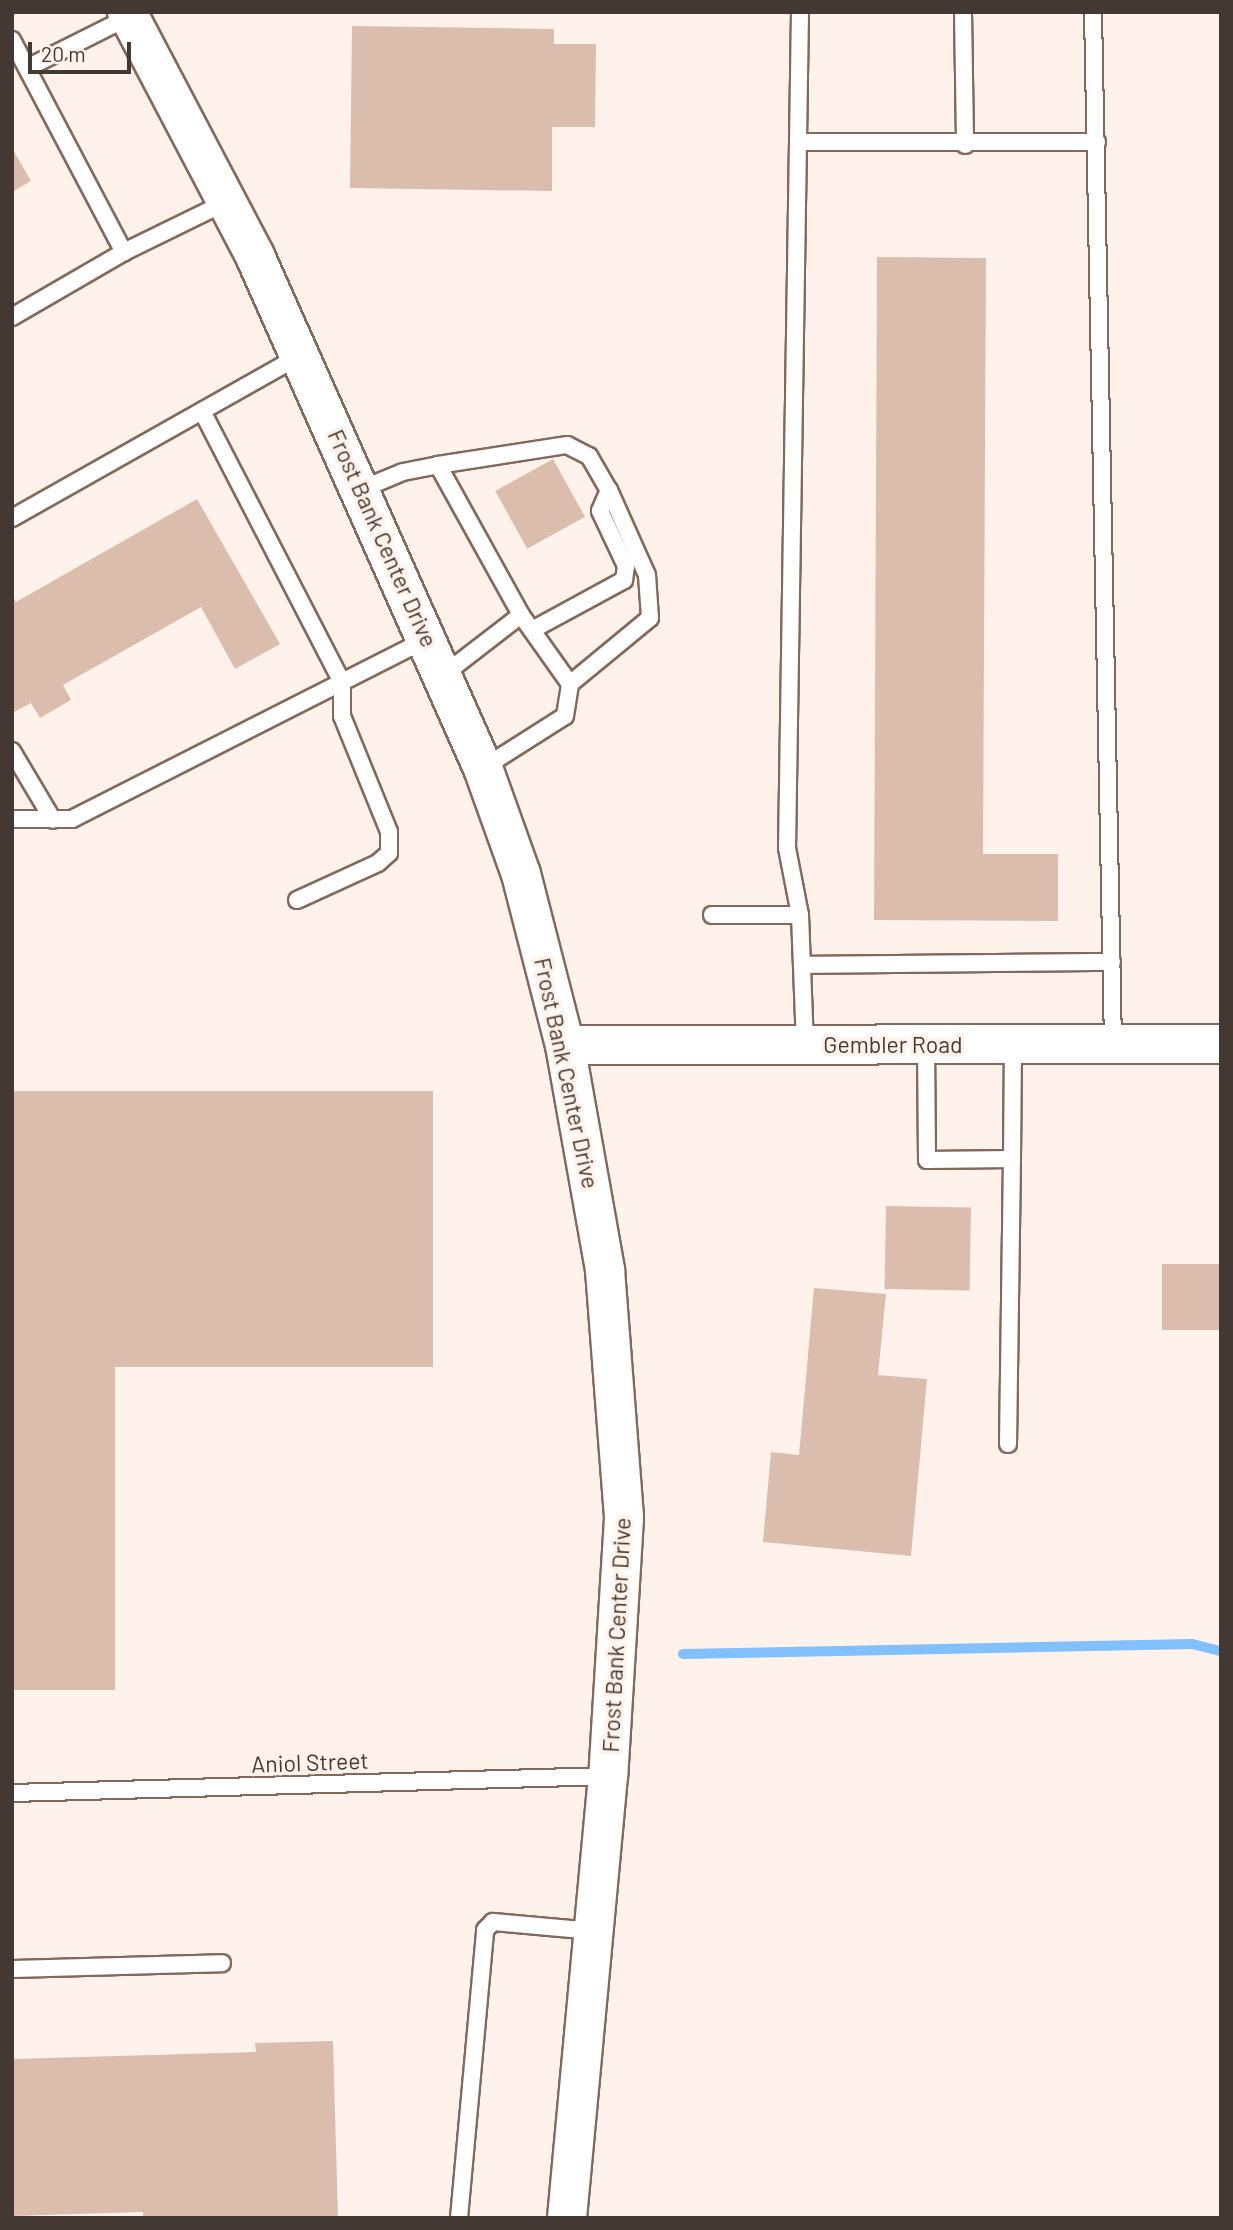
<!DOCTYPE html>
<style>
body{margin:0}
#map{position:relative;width:1233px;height:2230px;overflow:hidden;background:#fef2eb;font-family:Barlow,sans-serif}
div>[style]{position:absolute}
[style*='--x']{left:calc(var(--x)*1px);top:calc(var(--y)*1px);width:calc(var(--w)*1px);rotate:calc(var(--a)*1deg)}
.stream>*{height:10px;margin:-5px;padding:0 5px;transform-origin:5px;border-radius:5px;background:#82bffd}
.building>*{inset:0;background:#dabdad;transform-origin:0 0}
.roads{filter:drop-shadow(2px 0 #83695b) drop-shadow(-2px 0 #83695b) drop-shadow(0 2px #83695b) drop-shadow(0 -2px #83695b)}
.service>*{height:16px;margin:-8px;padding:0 8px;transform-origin:8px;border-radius:8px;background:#fff}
.secondary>*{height:38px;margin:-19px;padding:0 19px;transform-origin:19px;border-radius:19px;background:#fff}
span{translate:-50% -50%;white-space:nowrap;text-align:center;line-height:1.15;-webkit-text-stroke:7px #fef2eb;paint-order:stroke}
.street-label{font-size:23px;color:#443832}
.frame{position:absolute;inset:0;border:14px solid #443832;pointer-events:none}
.scale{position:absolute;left:28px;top:42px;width:103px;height:32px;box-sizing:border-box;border:4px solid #443832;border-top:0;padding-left:9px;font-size:21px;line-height:24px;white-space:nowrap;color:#443832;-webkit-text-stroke:5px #fef2eb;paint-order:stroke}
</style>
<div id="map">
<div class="stream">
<i style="--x:683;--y:1654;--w:509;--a:-1.13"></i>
<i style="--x:1192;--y:1644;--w:30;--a:14"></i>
</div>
<div class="building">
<i style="clip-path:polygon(352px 26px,554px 29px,554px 44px,596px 44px,595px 127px,552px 127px,552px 191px,350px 188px)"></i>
<i style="clip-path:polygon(12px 148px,31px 181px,12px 192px)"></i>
<i style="clip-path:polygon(877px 257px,986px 258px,983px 854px,1058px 854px,1058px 921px,874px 920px)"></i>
<i style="left:553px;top:459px;width:66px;height:66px;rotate:61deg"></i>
<i style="clip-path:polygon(197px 499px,280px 644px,235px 669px,201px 607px,63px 685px,71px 700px,40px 718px,31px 703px,12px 713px,12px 595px,16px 602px)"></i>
<i style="clip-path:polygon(12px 1091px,433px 1091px,433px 1367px,115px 1367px,115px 1690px,12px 1690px)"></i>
<i style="left:886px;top:1206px;width:85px;height:83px;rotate:1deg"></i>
<i style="left:1221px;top:1264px;width:66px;height:59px;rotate:90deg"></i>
<i style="clip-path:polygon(814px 1288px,886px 1294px,878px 1375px,927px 1379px,911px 1556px,763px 1542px,771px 1452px,799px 1455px)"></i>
<i style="clip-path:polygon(333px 2041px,338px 2218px,143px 2218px,143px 2212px,12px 2216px,12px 2059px,256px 2052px,255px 2043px)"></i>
</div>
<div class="roads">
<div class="service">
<i style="--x:800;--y:12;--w:836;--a:90.89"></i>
<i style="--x:787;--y:848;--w:68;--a:79"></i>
<i style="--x:800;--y:915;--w:130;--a:87.8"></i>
<i style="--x:963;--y:12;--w:133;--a:89.1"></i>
<i style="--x:1093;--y:12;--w:1032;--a:88.89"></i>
<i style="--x:12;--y:40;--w:240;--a:62.2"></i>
<i style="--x:124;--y:252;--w:114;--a:-26.1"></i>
<i style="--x:27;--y:68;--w:114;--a:-26.6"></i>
<i style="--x:799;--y:142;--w:298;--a:0"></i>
<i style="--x:12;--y:317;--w:129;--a:-30.1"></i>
<i style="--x:202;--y:411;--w:305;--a:62.7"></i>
<i style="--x:342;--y:682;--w:34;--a:90"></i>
<i style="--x:342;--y:716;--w:125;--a:67.9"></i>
<i style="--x:389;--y:832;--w:21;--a:90"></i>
<i style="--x:389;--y:853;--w:15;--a:138"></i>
<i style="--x:378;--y:863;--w:89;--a:155.4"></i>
<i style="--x:438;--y:465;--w:131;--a:-8.8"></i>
<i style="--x:567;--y:445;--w:25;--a:27"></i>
<i style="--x:589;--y:456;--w:39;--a:60"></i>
<i style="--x:609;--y:490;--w:93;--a:65.9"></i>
<i style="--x:647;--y:575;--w:43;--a:86"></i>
<i style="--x:650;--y:618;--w:104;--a:140.5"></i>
<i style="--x:570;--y:684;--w:85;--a:-125.4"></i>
<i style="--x:362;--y:489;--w:44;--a:-22.5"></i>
<i style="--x:403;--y:472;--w:36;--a:-11"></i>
<i style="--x:438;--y:465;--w:171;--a:61"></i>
<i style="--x:521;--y:615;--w:98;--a:142.4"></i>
<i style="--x:12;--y:518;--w:330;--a:-29.4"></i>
<i style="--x:532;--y:630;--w:105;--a:-28.5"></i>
<i style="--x:624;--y:580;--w:14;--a:-82"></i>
<i style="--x:626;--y:566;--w:61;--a:-115.3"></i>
<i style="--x:600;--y:511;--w:23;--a:-67"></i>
<i style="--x:12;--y:751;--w:80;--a:59.3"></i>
<i style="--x:483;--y:768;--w:97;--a:-32.4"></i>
<i style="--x:565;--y:716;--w:32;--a:-81"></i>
<i style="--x:12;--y:819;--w:60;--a:0"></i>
<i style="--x:72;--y:819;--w:396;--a:-26.9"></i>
<i style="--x:712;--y:915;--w:88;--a:0"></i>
<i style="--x:802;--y:965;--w:310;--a:-0.6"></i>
<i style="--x:926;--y:1044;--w:116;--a:89.5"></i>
<i style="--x:927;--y:1160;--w:85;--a:-0.7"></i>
<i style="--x:1012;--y:1159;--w:115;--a:-89.5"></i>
<i style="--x:1008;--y:1444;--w:285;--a:-89.2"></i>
<i style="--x:12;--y:1793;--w:596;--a:-1.63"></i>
<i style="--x:12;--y:1969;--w:210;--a:-1.6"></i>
<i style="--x:459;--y:2218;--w:289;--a:-84.8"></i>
<i style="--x:485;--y:1930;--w:11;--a:-45"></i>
<i style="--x:493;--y:1922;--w:101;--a:5.1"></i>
</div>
<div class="secondary">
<i style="--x:127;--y:12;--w:276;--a:62.3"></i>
<i style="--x:255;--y:256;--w:560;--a:66"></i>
<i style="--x:483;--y:768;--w:113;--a:70.3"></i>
<i style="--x:521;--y:874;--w:177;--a:75.6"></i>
<i style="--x:565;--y:1045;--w:229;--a:79.9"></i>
<i style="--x:605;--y:1270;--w:249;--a:85.6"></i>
<i style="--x:624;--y:1518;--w:258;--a:93.5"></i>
<i style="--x:608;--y:1776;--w:444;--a:95.3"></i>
<i style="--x:565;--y:1045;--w:656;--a:-0.09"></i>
</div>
</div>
<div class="street-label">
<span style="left:383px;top:538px;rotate:66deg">Frost Bank Center Drive</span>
<span style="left:893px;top:1044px">Gembler Road</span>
<span style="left:567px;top:1073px;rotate:78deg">Frost Bank Center Drive</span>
<span style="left:616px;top:1635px;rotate:-87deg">Frost Bank Center Drive</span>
<span style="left:310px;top:1762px;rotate:-2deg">Aniol Street</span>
</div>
<div class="frame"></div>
<div class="scale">20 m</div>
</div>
